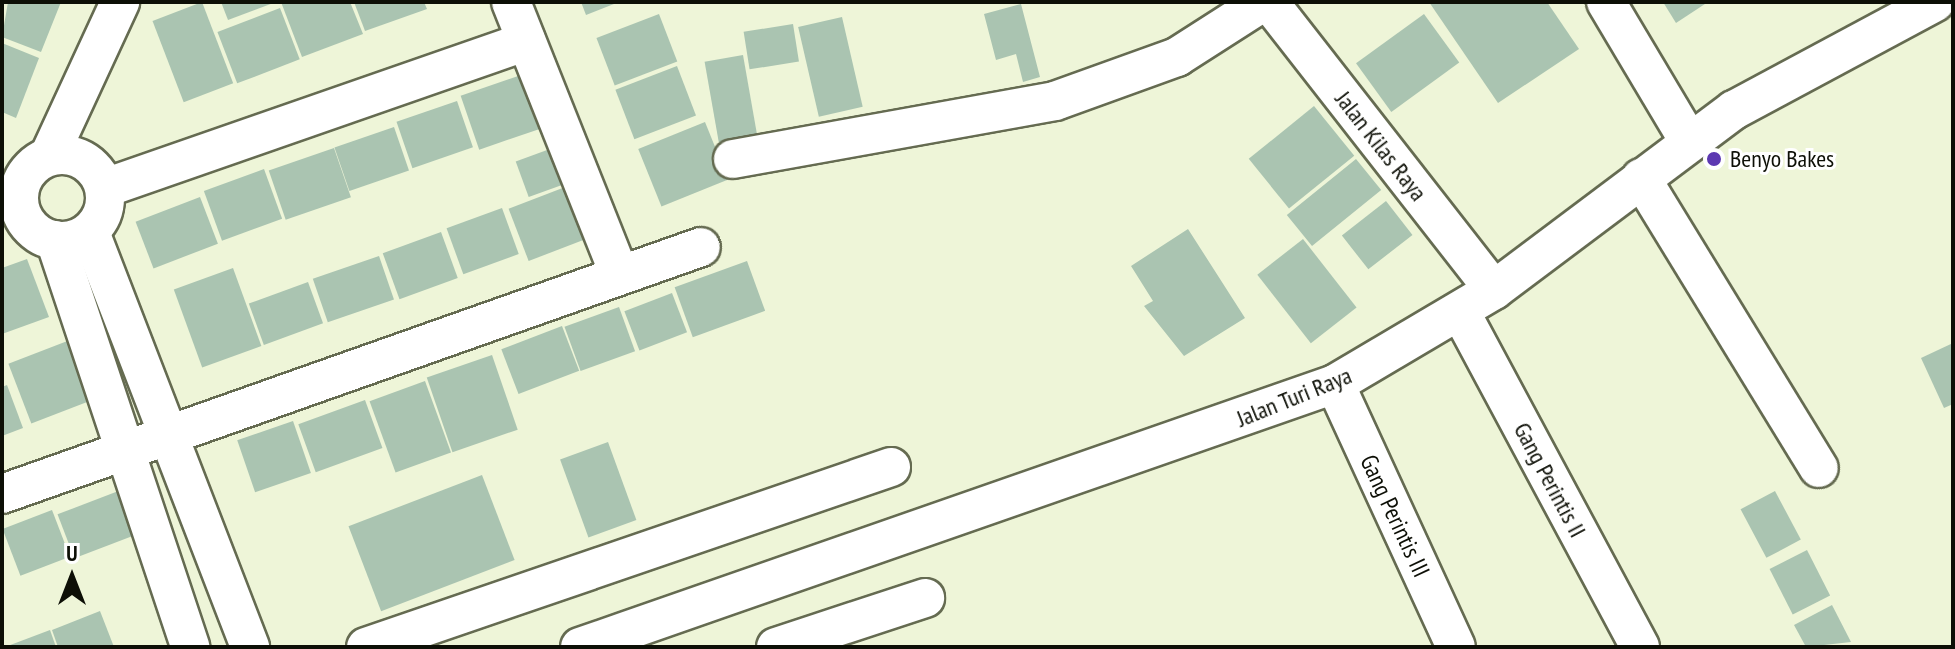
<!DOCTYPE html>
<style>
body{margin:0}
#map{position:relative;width:1955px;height:649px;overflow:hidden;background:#eef5d8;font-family:"PT Sans Narrow",sans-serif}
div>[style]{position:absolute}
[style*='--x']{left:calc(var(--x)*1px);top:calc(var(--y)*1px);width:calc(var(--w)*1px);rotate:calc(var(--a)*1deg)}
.building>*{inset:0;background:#aac4b1;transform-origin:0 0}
.roads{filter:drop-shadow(2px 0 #656b51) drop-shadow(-2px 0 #656b51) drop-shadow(0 2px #656b51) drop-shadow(0 -2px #656b51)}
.minor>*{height:38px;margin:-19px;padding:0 19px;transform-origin:19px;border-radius:19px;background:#fff}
.minor>.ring{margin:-19px;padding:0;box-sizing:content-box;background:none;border:38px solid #fff;border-radius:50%}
.dots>*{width:22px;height:22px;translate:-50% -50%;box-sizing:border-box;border:4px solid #fff;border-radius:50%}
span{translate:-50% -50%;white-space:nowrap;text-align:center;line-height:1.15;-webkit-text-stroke:6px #fff;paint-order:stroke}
.street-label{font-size:24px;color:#0d0f06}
.poi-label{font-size:24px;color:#0d0f06}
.left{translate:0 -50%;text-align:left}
.frame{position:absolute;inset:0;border:4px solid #0d0f06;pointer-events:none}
.north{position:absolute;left:32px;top:537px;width:80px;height:80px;-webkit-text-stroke:6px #fff;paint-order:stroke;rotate:0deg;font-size:22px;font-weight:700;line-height:32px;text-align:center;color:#0d0f06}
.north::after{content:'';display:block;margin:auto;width:28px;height:36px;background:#0d0f06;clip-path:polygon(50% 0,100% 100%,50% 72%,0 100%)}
</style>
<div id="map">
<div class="building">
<i style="clip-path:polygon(8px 2px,61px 2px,41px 52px,2px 37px)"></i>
<i style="left:202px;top:2px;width:87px;height:53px;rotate:69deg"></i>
<i style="clip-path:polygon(221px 2px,276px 2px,228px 20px)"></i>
<i style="clip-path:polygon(281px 2px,350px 2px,363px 34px,302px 57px)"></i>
<i style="clip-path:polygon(354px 2px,424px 2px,427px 9px,365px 31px)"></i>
<i style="clip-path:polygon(581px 2px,619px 2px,586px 15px)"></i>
<i style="clip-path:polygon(1429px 2px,1547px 2px,1579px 49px,1498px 103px)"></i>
<i style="clip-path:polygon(1663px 2px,1708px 2px,1676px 23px)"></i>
<i style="clip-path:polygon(1021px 4px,1040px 77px,1023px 82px,1016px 54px,996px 60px,984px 14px)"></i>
<i style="left:280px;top:8px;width:55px;height:67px;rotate:69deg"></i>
<i style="left:659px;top:14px;width:51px;height:67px;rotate:69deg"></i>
<i style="left:1424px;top:14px;width:60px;height:84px;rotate:54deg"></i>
<i style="left:842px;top:17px;width:92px;height:45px;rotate:77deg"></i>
<i style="left:793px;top:24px;width:38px;height:50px;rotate:81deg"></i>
<i style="clip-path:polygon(2px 43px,39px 58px,16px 118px,2px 112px)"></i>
<i style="left:743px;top:55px;width:82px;height:39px;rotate:80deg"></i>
<i style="left:677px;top:66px;width:53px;height:66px;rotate:69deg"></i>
<i style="left:524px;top:74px;width:57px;height:67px;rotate:71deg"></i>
<i style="left:457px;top:101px;width:49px;height:64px;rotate:71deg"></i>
<i style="left:1314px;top:106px;width:64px;height:84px;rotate:51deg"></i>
<i style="left:705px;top:122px;width:62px;height:72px;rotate:68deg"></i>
<i style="left:394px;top:127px;width:46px;height:63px;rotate:71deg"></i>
<i style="left:558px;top:146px;width:38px;height:45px;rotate:70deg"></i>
<i style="left:334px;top:148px;width:52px;height:69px;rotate:71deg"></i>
<i style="left:1356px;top:159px;width:40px;height:89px;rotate:51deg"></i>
<i style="left:264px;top:169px;width:53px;height:64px;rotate:70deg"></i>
<i style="left:573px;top:184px;width:56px;height:69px;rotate:69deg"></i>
<i style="left:200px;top:197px;width:50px;height:69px;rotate:69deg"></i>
<i style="left:1386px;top:201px;width:43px;height:56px;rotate:52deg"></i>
<i style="left:502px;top:208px;width:49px;height:59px;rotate:70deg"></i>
<i style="clip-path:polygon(1188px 229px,1245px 318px,1184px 356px,1144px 306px,1153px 301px,1131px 266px)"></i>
<i style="left:441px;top:232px;width:49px;height:62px;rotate:70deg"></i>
<i style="left:1303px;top:239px;width:87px;height:58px;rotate:52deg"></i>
<i style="left:379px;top:256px;width:46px;height:70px;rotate:71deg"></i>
<i style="clip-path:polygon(27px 259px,49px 317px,2px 334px,2px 268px)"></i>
<i style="left:747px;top:261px;width:53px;height:77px;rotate:70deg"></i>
<i style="left:233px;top:268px;width:83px;height:63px;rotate:70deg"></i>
<i style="left:308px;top:282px;width:44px;height:63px;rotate:70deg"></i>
<i style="left:672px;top:293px;width:42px;height:51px;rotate:69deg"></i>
<i style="left:619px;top:307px;width:47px;height:58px;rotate:70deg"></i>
<i style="left:562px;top:326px;width:48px;height:65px;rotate:69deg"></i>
<i style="left:70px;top:340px;width:64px;height:66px;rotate:69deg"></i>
<i style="clip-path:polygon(1953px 343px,1953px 404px,1944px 408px,1921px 358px)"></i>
<i style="left:492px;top:355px;width:79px;height:69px;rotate:71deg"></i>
<i style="left:425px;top:381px;width:76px;height:59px;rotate:70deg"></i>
<i style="clip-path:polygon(7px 385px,23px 428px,2px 436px,2px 387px)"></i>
<i style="left:365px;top:400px;width:51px;height:71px;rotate:70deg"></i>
<i style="left:293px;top:421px;width:55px;height:59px;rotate:71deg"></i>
<i style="left:608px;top:442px;width:83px;height:51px;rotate:70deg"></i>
<i style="left:482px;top:475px;width:91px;height:143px;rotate:69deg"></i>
<i style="left:121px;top:490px;width:47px;height:68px;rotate:69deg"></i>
<i style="left:1775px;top:491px;width:55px;height:39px;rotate:62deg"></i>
<i style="left:52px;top:510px;width:50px;height:53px;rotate:69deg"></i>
<i style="left:1807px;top:550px;width:51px;height:42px;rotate:63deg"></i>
<i style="clip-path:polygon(1832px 605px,1851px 642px,1806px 647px,1794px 625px)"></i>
<i style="clip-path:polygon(100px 611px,114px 647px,58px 647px,52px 630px)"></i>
<i style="clip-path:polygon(50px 630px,56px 647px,5px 647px)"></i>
</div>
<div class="roads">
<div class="minor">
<i style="--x:511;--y:2;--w:293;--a:68.3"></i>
<i style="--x:1269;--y:2;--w:365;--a:52"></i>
<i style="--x:1606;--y:2;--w:162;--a:59.2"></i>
<i class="ring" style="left:19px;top:155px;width:48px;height:48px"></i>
<i style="--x:49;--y:156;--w:170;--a:-65.2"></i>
<i style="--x:733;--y:159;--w:327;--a:-10.2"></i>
<i style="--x:1055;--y:101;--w:130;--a:-19.8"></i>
<i style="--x:1177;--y:57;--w:102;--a:-32.6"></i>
<i style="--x:1641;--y:178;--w:340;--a:58.5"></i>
<i style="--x:105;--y:188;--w:446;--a:-19.2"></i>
<i style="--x:90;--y:232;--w:445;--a:68.9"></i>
<i style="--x:55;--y:240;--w:429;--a:71.6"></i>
<i style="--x:1461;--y:313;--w:379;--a:61.8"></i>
<i style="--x:1335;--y:384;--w:289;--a:65.3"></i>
<i style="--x:2;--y:494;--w:741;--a:-19.46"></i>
<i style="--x:366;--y:647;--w:555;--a:-18.92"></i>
<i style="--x:580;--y:647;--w:799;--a:-19.21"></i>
<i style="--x:1335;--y:384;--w:185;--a:-30.6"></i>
<i style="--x:1494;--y:290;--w:300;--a:-36.9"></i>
<i style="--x:1734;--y:110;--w:228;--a:-28.2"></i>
<i style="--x:776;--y:647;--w:157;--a:-18.2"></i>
</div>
</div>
<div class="dots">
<i style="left:1714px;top:159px;background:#5c38b1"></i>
</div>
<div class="street-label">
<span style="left:1381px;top:146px;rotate:52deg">Jalan Kilas Raya</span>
<span style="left:1294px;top:397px;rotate:-22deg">Jalan Turi Raya</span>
<span style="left:1550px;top:480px;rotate:62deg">Gang Perintis II</span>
<span style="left:1395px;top:516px;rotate:65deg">Gang Perintis III</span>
</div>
<div class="poi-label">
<span class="left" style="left:1730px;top:159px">Benyo Bakes</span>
</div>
<div class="frame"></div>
<div class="north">U</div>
</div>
